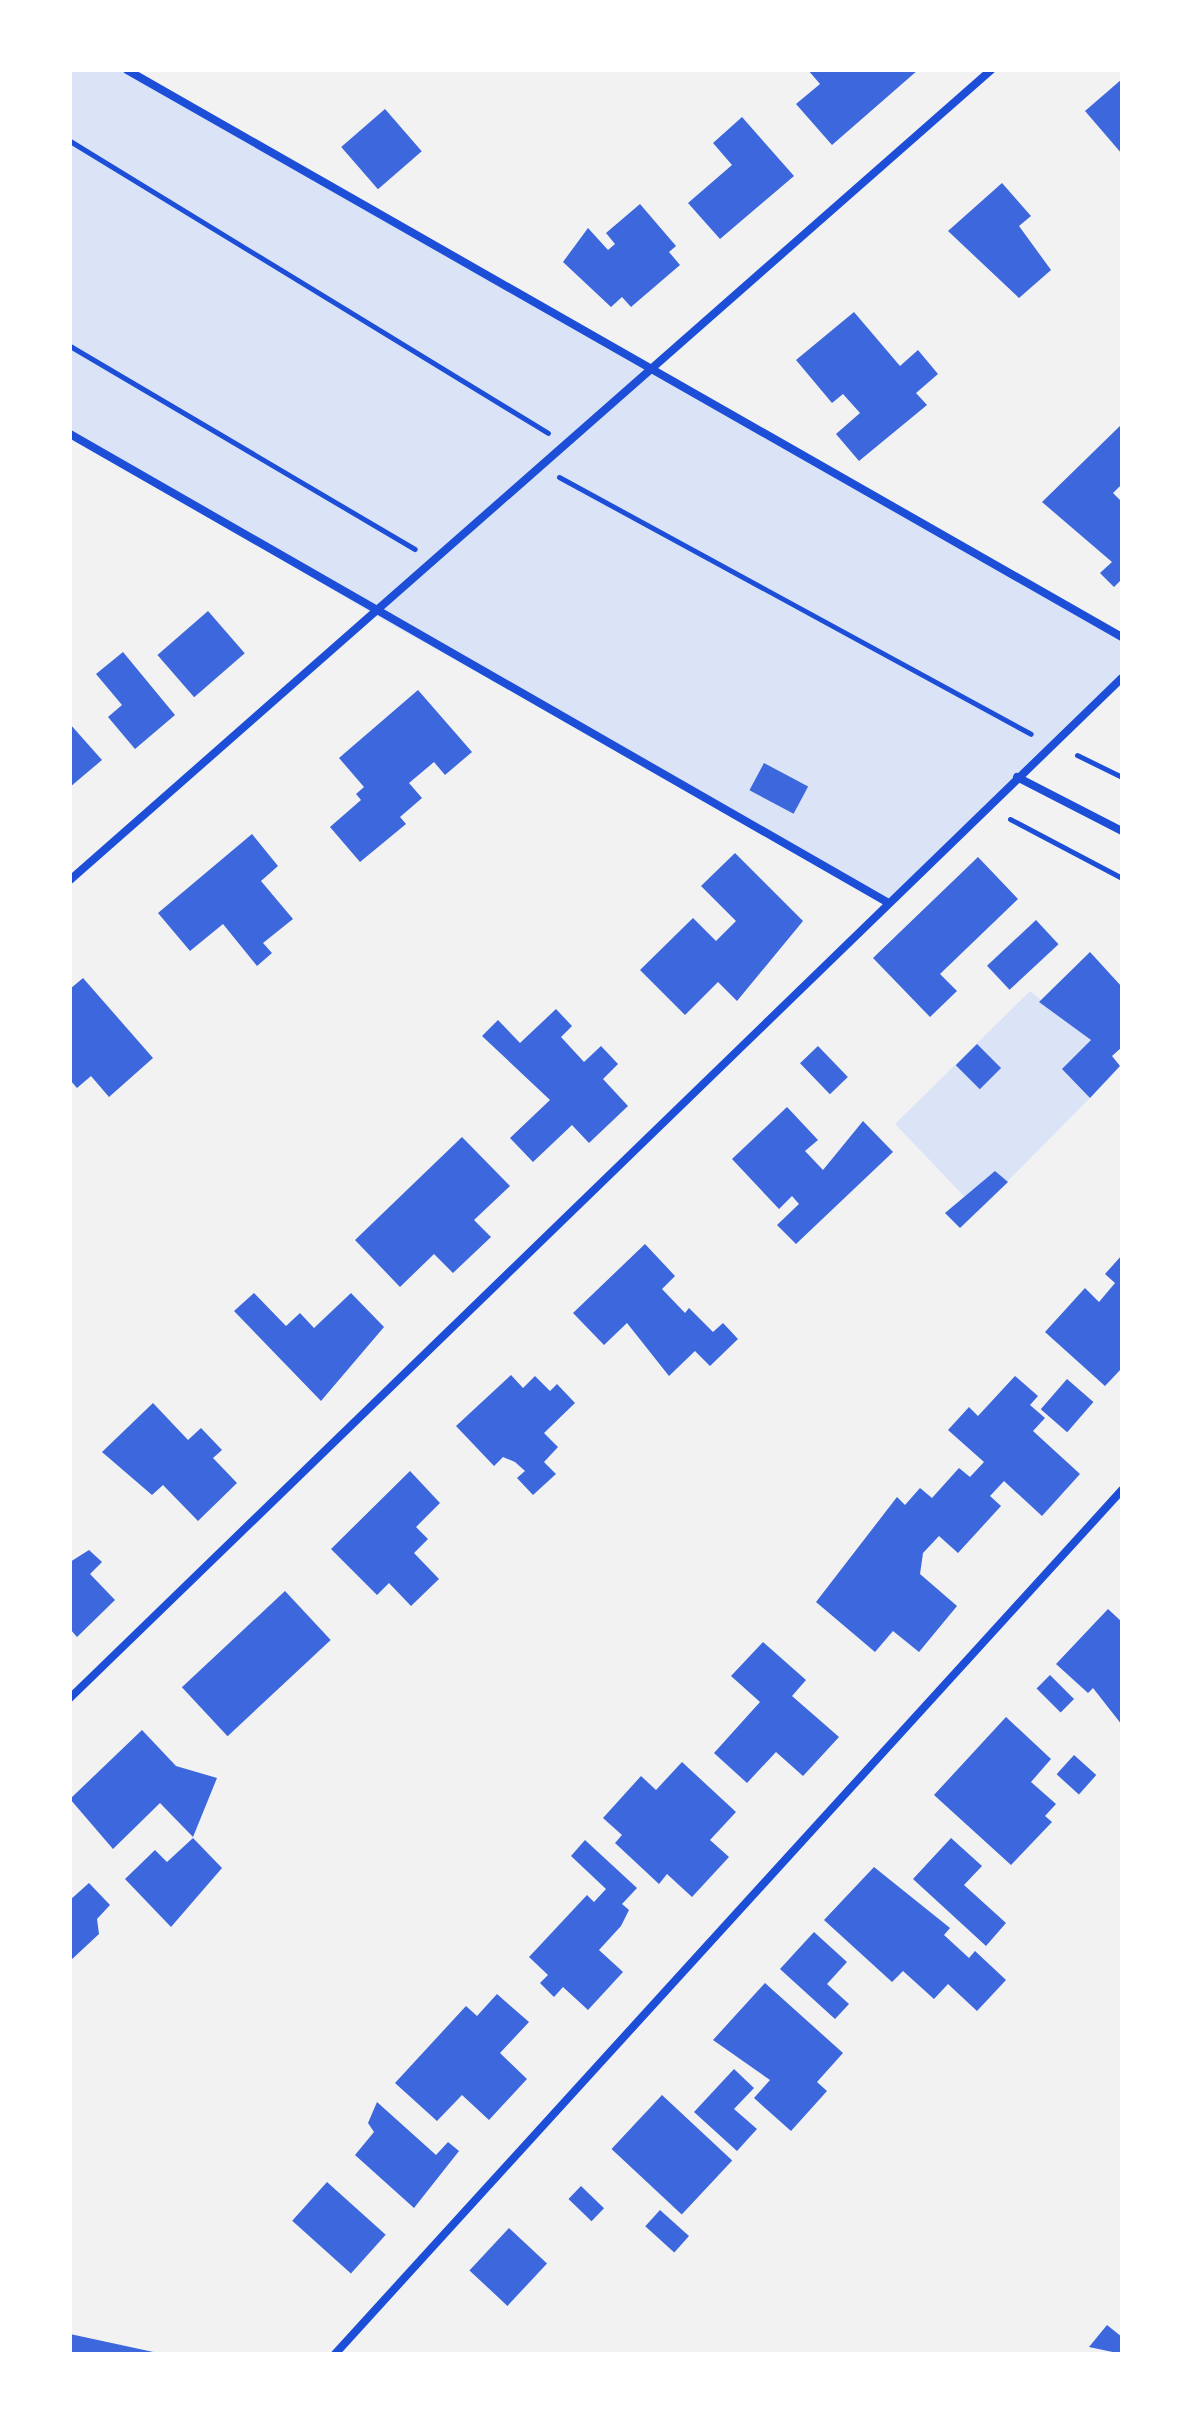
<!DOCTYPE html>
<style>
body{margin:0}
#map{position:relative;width:1192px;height:2424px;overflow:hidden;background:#f2f2f2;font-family:"Source Sans 3",sans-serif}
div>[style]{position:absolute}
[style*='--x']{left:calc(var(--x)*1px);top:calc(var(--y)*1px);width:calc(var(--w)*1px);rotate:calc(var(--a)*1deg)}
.green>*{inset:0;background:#dbe4f7}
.building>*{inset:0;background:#3d67dc;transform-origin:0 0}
.path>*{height:5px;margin:-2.5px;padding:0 2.5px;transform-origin:2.5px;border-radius:2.5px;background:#1d4ed8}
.minor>*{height:8px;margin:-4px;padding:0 4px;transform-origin:4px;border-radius:4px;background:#1d4ed8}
span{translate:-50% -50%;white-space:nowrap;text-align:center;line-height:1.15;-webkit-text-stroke:8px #fff;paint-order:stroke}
.frame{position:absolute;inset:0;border:72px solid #fff;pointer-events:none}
</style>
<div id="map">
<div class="green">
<i style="clip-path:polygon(70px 70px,127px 70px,1122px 637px,1122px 678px,887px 902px,375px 615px,70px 434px)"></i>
<i style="clip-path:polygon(1030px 991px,1091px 1040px,1063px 1069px,1090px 1098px,978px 1211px,895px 1124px)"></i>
</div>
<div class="building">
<i style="clip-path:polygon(808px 70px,918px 70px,832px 145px,796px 104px,820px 84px)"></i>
<i style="clip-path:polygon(1122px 79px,1122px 154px,1085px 111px)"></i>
<i style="left:385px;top:109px;width:56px;height:58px;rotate:49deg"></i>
<i style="clip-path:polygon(742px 117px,794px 176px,720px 239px,688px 203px,732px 165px,713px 143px)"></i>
<i style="clip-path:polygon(1002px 183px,1031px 216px,1019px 226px,1051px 270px,1019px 298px,948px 231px)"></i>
<i style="clip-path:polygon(640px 204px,676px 246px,669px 252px,680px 265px,631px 307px,622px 297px,611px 307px,563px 262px,588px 228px,608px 250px,615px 244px,606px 233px)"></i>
<i style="clip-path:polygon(854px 312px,900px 366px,918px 350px,938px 374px,916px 393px,927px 405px,859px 461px,836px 434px,860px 413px,843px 394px,832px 403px,796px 360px)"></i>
<i style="clip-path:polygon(1122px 424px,1122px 484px,1113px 493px,1122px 502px,1122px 579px,1114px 587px,1100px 573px,1112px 562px,1042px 502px)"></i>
<i style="left:208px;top:611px;width:56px;height:67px;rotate:49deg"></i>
<i style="clip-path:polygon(123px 652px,175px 715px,135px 749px,108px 717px,122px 705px,96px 674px)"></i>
<i style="clip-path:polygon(418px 690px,472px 752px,445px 775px,434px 762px,409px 783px,422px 798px,400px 817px,406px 824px,360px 862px,330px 827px,361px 800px,356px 794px,364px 787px,339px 758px)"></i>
<i style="clip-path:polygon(70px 724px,102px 760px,70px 787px)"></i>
<i style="left:764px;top:763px;width:50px;height:31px;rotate:28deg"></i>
<i style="clip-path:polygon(252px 834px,278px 866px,261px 881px,293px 919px,263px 943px,272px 953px,257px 966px,223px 924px,190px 951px,158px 913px)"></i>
<i style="clip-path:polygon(735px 853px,803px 921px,737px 1001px,718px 982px,685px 1015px,640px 970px,693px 918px,716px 941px,736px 921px,701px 886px)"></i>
<i style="clip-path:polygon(978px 857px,1018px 899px,940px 974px,957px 991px,930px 1017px,873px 958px)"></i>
<i style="left:1036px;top:920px;width:33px;height:67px;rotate:47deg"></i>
<i style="clip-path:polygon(1090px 952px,1122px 987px,1122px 1047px,1112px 1056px,1120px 1066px,1090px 1098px,1062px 1069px,1091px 1040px,1039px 1002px)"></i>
<i style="clip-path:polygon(83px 978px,153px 1058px,109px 1097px,91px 1076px,77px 1088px,70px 1080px,70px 989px)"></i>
<i style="clip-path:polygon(556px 1009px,572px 1026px,561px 1037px,584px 1062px,601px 1046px,618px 1064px,603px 1079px,628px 1106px,589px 1143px,572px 1125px,533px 1162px,510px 1138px,550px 1100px,482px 1036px,498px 1020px,520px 1043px)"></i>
<i style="left:977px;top:1044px;width:34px;height:30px;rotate:45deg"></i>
<i style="left:818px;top:1046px;width:43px;height:25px;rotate:46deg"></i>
<i style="clip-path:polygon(787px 1107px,818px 1140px,805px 1151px,823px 1170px,863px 1121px,893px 1152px,796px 1244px,777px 1225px,799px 1204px,792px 1196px,779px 1209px,732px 1159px)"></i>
<i style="clip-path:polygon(462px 1137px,510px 1186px,474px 1220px,491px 1237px,453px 1273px,434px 1254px,400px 1287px,355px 1240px)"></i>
<i style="clip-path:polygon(995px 1171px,1008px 1182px,960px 1228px,945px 1213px)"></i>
<i style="clip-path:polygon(645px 1244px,675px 1276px,662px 1289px,685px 1313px,689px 1308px,713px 1332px,723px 1323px,738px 1339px,710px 1366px,695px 1351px,669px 1376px,627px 1323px,604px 1345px,573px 1313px)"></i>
<i style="clip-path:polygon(1122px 1255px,1122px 1368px,1105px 1386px,1045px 1332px,1085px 1288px,1099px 1302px,1115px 1283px,1105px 1274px)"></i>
<i style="clip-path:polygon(254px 1293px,286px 1326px,300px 1313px,314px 1328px,351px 1293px,384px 1327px,321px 1401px,234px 1311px)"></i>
<i style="clip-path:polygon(511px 1375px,523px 1388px,535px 1376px,550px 1391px,557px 1384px,575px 1403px,544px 1433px,558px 1447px,544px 1462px,556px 1474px,533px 1495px,517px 1478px,525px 1471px,515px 1462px,503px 1457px,494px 1466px,456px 1426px)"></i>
<i style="clip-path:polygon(1015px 1376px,1038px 1396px,1030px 1405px,1045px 1418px,1033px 1431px,1080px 1474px,1042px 1516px,1004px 1481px,990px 1496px,1001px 1506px,958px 1553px,939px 1536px,923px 1553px,920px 1574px,957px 1606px,919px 1652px,893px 1631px,875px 1652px,816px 1602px,897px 1497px,905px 1505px,920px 1488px,932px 1498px,959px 1468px,970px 1477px,984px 1462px,948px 1430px,969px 1407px,978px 1416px)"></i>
<i style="left:1067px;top:1379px;width:35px;height:40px;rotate:41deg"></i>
<i style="clip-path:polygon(153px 1403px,188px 1440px,201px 1428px,222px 1450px,213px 1458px,237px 1483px,198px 1521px,163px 1485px,152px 1495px,102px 1452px)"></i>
<i style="clip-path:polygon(410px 1471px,440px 1503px,416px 1527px,428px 1539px,414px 1553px,439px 1579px,411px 1606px,389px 1583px,377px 1595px,331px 1549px)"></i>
<i style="clip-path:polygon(89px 1550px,102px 1562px,90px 1574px,115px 1600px,77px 1637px,70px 1629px,70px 1562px)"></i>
<i style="left:285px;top:1591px;width:67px;height:141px;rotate:47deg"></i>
<i style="clip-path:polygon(1108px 1609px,1122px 1622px,1122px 1725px,1093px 1688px,1088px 1693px,1056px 1664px)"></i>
<i style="clip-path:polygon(763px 1642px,806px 1680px,792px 1696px,839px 1737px,803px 1776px,776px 1752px,747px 1783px,714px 1753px,760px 1702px,731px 1676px)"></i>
<i style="left:1050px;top:1675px;width:34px;height:19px;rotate:45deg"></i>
<i style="clip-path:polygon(1006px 1717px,1051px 1759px,1031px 1782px,1056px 1804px,1045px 1816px,1052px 1822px,1011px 1865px,934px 1795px)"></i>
<i style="clip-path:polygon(142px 1730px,176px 1766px,217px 1778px,193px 1837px,160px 1803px,113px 1849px,70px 1799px)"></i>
<i style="left:1074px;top:1755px;width:30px;height:26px;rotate:42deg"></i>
<i style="clip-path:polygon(682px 1762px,736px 1812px,710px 1840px,729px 1857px,692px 1897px,667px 1874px,659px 1884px,615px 1843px,622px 1835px,603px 1818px,641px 1776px,656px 1790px)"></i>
<i style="clip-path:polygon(193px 1838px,222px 1868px,171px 1927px,125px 1879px,155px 1850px,167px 1862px)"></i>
<i style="clip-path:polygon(951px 1838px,982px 1866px,964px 1885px,1006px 1923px,986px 1946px,913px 1879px)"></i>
<i style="clip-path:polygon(585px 1840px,637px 1888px,622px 1904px,629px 1910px,621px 1926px,599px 1950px,623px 1972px,588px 2010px,563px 1987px,554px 1997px,540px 1983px,548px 1975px,529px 1957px,587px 1895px,594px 1902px,606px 1889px,571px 1856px)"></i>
<i style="clip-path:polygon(874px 1867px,950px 1928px,944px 1935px,969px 1958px,975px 1951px,1006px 1980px,977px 2011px,948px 1984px,934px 1999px,903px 1971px,892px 1982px,824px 1920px)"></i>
<i style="clip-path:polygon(89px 1883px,110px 1905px,97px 1919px,99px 1934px,70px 1961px,70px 1900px)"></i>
<i style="clip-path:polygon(814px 1932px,847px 1962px,827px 1984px,849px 2004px,835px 2019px,780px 1969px)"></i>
<i style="clip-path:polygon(765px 1983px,843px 2053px,817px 2082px,827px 2091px,791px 2131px,754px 2098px,770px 2080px,713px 2040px)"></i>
<i style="clip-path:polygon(497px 1994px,529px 2022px,500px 2053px,527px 2079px,489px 2120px,462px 2095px,437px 2121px,395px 2083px,466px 2006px,477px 2016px)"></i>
<i style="clip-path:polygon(734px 2069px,754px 2088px,734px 2109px,757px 2129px,737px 2151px,694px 2112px)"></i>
<i style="left:662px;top:2095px;width:96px;height:74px;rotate:43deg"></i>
<i style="clip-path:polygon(377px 2102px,436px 2155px,448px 2142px,459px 2151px,414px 2208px,355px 2155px,374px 2132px,368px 2123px)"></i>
<i style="left:327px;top:2182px;width:79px;height:52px;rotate:42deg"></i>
<i style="left:581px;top:2186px;width:32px;height:18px;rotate:44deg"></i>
<i style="left:660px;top:2210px;width:39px;height:22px;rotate:42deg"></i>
<i style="left:509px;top:2228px;width:52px;height:58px;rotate:43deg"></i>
<i style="clip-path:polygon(1107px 2325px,1122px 2337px,1122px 2354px,1089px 2347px)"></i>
<i style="clip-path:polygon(70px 2334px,158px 2353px,158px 2354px,70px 2354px)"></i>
</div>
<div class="path">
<i style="--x:70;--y:141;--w:560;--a:31.42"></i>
<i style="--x:70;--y:346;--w:400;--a:30.5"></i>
<i style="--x:559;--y:477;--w:537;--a:28.57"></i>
<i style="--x:1077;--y:755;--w:50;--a:26.1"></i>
<i style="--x:1010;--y:819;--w:127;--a:27.8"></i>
</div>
<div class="minor">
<i style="--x:127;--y:70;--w:1145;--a:29.68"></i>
<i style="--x:70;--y:434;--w:942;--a:29.81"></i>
<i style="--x:1017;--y:777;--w:118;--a:27.2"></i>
<i style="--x:70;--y:880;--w:1227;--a:-41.33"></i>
<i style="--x:70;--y:1698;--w:1465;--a:-44.12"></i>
<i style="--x:335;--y:2354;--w:1169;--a:-47.67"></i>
</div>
<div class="frame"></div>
</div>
